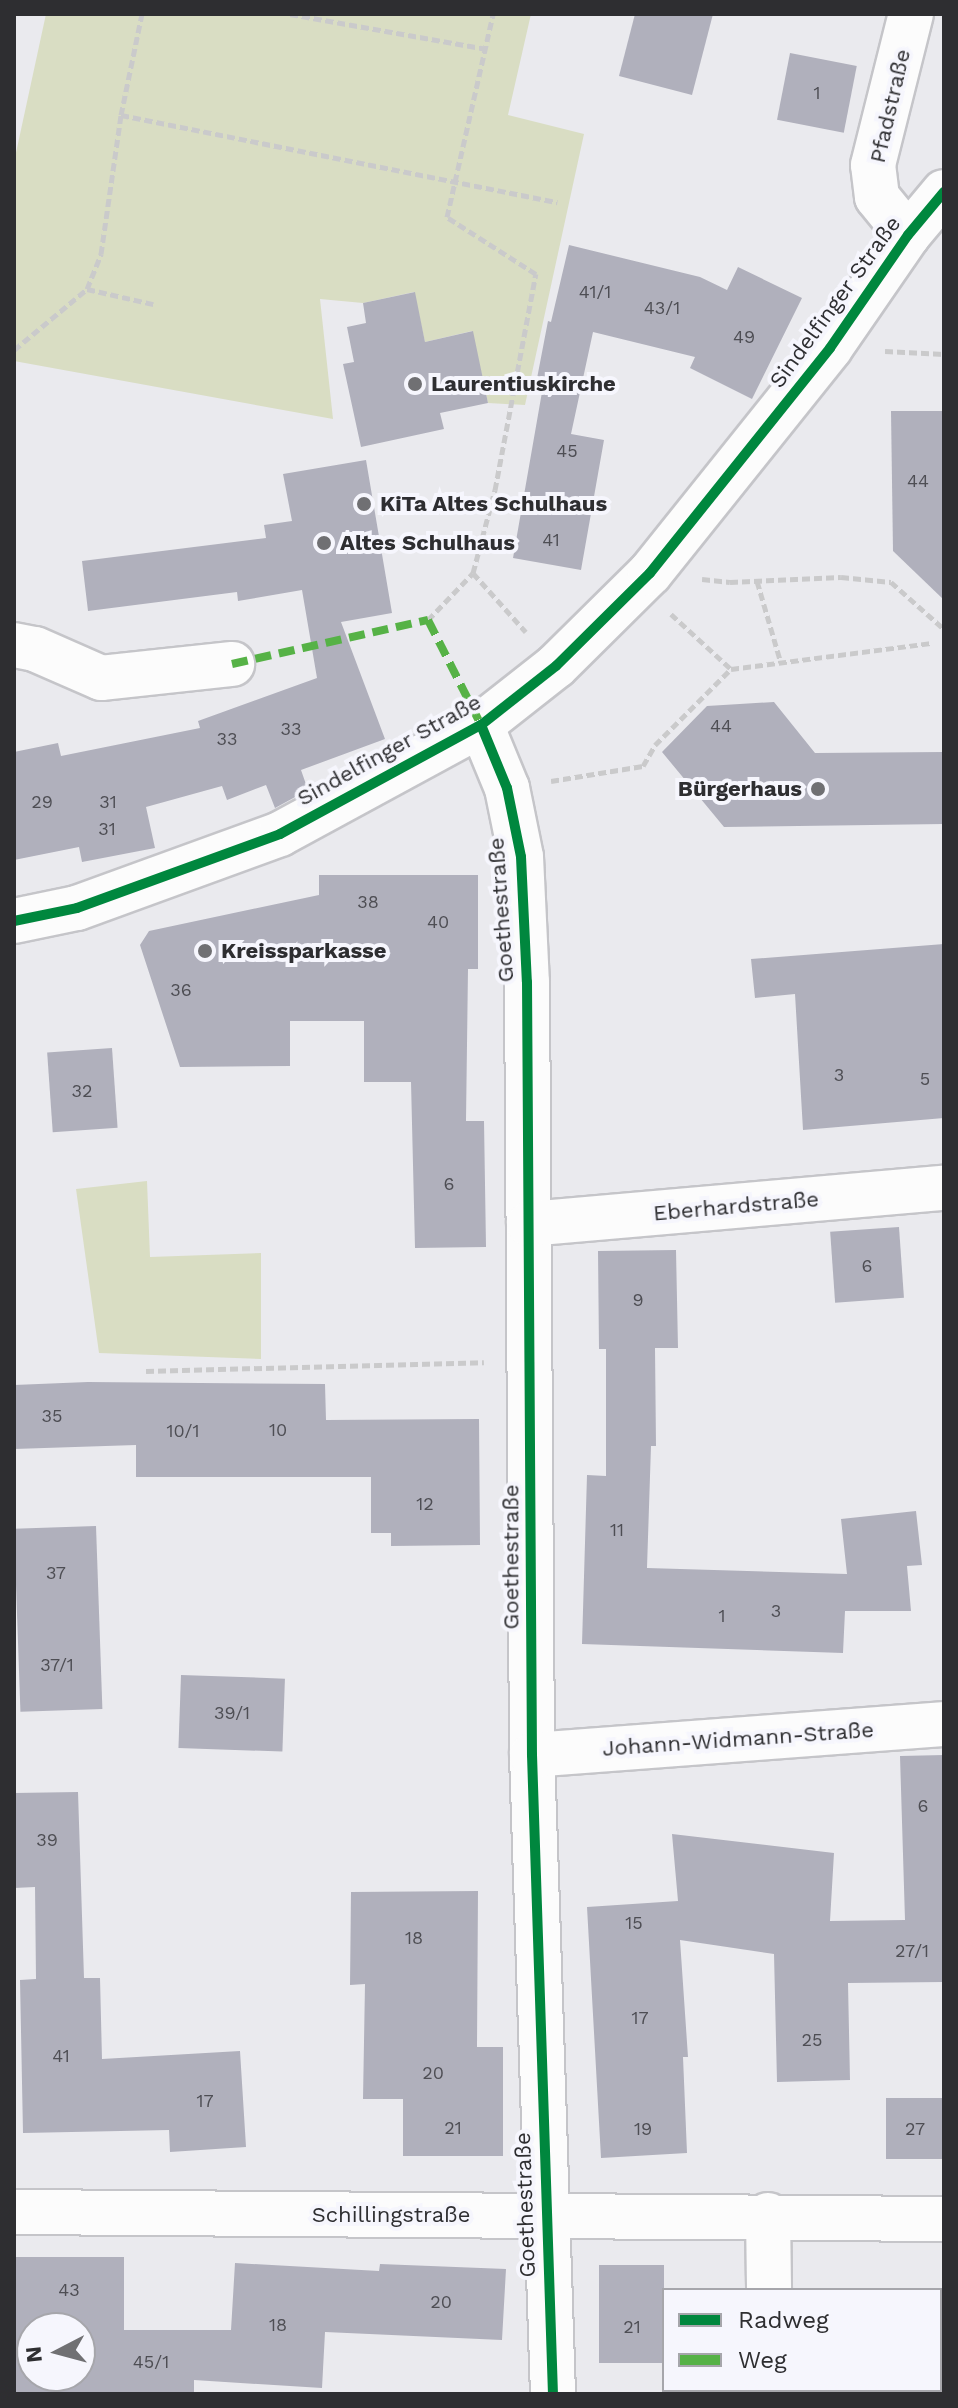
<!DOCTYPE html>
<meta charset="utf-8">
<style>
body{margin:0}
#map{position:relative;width:958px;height:2408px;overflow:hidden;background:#eaeaee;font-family:"Work Sans",sans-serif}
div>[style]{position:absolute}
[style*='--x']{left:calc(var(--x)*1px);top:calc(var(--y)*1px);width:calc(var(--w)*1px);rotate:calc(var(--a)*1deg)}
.green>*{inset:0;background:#d9ddc3}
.building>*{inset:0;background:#b0b0bc;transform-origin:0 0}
.path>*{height:5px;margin-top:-2.5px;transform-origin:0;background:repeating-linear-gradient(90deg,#cacacb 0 8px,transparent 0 12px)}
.roads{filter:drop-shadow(2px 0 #c5c5c9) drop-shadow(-2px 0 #c5c5c9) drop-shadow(0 2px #c5c5c9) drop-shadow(0 -2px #c5c5c9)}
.minor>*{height:44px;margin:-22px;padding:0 22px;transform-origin:22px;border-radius:22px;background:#fcfcfc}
.quiet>*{height:8px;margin-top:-4px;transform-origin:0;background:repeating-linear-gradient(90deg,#56b246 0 16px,transparent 0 24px)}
.cycleway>*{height:10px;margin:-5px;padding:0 5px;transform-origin:5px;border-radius:5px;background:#00873e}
.dots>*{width:22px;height:22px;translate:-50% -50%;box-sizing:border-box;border:4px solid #f6f6fd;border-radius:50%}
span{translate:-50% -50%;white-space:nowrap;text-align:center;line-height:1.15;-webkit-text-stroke:8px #f6f6fd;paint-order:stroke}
.number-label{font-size:18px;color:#4e4e54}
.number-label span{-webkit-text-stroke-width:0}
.street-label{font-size:22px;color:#2e2e31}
.poi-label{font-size:22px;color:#2e2e31;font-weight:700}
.left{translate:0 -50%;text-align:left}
.right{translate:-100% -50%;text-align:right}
.frame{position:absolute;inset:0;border:16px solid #2e2e31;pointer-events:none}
.legend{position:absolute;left:662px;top:2288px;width:280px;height:104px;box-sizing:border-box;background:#f6f6fd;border:2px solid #a6a6ab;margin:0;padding:10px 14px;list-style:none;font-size:24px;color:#2e2e31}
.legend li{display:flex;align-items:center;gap:16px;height:40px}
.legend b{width:40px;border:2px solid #a6a6ab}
.north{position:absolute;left:16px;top:2312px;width:80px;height:80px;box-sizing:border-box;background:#f6f6fd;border:2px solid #a6a6ab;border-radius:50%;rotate:264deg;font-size:22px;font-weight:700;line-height:32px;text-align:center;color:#2e2e31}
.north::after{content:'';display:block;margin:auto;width:28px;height:36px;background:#707073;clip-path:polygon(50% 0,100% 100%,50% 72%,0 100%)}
</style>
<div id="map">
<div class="green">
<i style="clip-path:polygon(46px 14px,531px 14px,508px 115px,584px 134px,525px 405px,488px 403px,472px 331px,425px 342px,414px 292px,363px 303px,320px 299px,333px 419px,14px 361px,14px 162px)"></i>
<i style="clip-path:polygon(147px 1181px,150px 1257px,261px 1253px,261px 1359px,99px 1353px,76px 1189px)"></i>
</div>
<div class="building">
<i style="clip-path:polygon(635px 14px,713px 14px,692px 95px,619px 76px)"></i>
<i style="left:790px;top:53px;width:68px;height:68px;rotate:11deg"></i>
<i style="clip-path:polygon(569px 245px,700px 277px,727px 290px,738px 267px,802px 298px,752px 399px,690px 368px,695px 357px,593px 332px,571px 434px,604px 440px,581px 570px,513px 558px,542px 392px,534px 394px,548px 321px,551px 322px)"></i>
<i style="clip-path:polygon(415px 292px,425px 342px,473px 331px,488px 403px,440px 413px,444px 429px,361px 447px,343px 364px,354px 362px,347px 327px,366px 323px,363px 303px)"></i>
<i style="clip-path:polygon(891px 411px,944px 411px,944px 600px,893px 551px)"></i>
<i style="clip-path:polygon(366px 460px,392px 613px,341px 622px,385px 739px,301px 770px,308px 790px,275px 808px,266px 785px,227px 800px,222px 786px,146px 807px,155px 848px,82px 862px,79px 847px,14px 860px,14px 752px,58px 743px,61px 756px,200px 728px,198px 721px,317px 678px,302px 590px,238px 601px,237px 592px,88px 611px,82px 561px,266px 538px,264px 525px,292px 521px,283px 474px)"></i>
<i style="clip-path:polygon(774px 702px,815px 753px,944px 752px,944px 824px,724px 827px,662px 752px,707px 706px)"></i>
<i style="clip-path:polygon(319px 875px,478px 875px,478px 969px,468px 969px,466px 1121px,484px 1121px,486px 1247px,415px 1248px,411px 1082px,364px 1082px,364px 1021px,290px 1021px,290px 1066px,180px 1067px,140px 945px,149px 931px,319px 895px)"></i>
<i style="clip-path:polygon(944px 944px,944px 1118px,803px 1130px,795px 994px,755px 998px,751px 959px)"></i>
<i style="left:112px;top:1048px;width:80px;height:65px;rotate:86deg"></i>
<i style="left:899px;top:1227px;width:71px;height:69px;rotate:86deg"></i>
<i style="clip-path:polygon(676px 1250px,678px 1348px,655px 1348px,656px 1446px,651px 1446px,647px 1568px,847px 1574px,841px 1519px,916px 1511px,922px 1565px,907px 1566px,911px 1611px,845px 1611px,843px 1653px,582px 1644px,587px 1475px,606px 1476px,606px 1349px,599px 1349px,598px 1251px)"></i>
<i style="clip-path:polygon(88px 1382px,325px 1384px,326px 1420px,479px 1419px,480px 1545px,391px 1546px,391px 1533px,371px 1533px,371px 1477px,136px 1477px,136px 1445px,14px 1449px,14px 1385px)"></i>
<i style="left:96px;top:1526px;width:183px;height:82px;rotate:88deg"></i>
<i style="left:181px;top:1675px;width:104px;height:73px;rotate:2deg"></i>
<i style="clip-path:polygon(944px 1755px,944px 1982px,848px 1983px,850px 2080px,777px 2082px,774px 1954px,680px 1940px,688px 2057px,683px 2057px,687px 2153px,601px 2158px,587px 1907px,678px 1901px,672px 1834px,834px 1853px,830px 1921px,905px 1920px,900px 1756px)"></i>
<i style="clip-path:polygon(78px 1792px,84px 1978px,100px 1978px,102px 2059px,240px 2051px,246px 2147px,170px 2152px,169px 2130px,23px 2133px,20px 1980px,36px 1979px,35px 1887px,14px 1888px,14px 1793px)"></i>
<i style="clip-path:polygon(478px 1891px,477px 2047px,503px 2047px,503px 2156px,403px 2156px,403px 2099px,363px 2099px,365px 1984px,350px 1985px,351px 1892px)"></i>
<i style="left:886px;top:2098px;width:58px;height:61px"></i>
<i style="clip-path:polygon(evenodd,14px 2257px,124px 2257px,124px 2330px,231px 2330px,235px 2263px,379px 2271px,380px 2264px,506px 2269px,502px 2340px,325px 2332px,322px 2388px,194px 2380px,194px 2394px,14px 2394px,14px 2257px,32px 2328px,80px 2328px,80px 2376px,32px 2376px,32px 2328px)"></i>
<i style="left:664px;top:2265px;width:98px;height:65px;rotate:90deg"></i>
</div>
<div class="path">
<i style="--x:290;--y:14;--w:200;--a:10.1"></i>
<i style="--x:121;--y:115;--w:445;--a:11.3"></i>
<i style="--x:87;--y:289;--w:38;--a:-68"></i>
<i style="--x:101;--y:254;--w:140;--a:-81.8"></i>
<i style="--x:121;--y:115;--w:103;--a:-78.3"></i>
<i style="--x:14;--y:350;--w:95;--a:-39.9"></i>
<i style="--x:87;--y:289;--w:68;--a:12.8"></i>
<i style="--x:885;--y:351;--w:59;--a:2.9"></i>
<i style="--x:473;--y:573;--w:79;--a:48.1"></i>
<i style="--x:702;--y:579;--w:28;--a:6"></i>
<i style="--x:730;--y:582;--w:111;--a:-2.6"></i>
<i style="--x:841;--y:577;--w:50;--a:5.7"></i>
<i style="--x:891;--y:582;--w:71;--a:41.6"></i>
<i style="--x:757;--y:581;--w:85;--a:73.7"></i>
<i style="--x:671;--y:614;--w:81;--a:42.5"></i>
<i style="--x:731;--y:669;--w:201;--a:-7.4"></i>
<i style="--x:428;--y:620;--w:65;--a:-46.2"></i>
<i style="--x:473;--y:573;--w:86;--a:-75.2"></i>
<i style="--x:495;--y:490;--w:220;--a:-79.3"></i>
<i style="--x:536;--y:274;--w:106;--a:-147.4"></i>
<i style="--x:447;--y:217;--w:208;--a:-77.2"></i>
<i style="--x:551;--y:781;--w:93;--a:-9.3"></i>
<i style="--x:643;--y:766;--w:24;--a:-60"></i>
<i style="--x:655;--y:745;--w:107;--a:-45"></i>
<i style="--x:146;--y:1371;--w:338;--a:-1.5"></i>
</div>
<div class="roads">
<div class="minor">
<i style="--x:908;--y:235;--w:49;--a:-129.2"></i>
<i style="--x:877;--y:197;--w:32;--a:-97"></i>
<i style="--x:873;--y:165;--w:156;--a:-75.9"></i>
<i style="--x:14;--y:645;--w:21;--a:11"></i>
<i style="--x:35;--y:649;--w:72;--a:23.7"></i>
<i style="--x:101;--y:678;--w:132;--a:-6.1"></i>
<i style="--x:481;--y:725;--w:68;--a:67.6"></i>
<i style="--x:507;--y:788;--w:70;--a:78.5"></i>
<i style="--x:521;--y:857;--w:125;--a:87.3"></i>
<i style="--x:527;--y:982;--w:773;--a:89.63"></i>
<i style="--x:532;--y:1755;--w:639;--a:88.12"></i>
<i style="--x:14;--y:921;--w:64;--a:-11.7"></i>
<i style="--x:77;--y:908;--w:216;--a:-20"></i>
<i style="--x:280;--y:834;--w:229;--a:-28.5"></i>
<i style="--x:481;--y:725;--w:95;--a:-38.2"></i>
<i style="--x:556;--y:666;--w:132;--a:-44.7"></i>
<i style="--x:650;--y:573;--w:288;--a:-51.3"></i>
<i style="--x:830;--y:348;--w:137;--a:-55.4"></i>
<i style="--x:908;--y:235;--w:56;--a:-50.1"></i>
<i style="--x:529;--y:1224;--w:417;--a:-5"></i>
<i style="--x:532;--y:1755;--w:413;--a:-4.3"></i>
<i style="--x:14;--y:2212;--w:930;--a:0.43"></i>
<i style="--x:768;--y:2215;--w:75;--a:89.2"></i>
<i style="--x:771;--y:2390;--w:4;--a:90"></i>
</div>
</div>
<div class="quiet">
<i style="--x:232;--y:664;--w:201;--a:-12.7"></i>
<i style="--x:428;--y:620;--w:118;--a:63.2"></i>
</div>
<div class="cycleway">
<i style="--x:481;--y:725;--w:68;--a:67.6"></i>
<i style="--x:507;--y:788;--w:70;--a:78.5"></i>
<i style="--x:521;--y:857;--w:125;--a:87.3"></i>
<i style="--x:527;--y:982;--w:773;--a:89.63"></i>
<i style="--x:532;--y:1755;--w:639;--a:88.12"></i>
<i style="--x:14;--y:921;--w:64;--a:-11.7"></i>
<i style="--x:77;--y:908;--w:216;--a:-20"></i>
<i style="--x:280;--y:834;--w:229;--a:-28.5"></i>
<i style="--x:481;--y:725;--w:95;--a:-38.2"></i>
<i style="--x:556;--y:666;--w:132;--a:-44.7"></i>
<i style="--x:650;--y:573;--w:288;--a:-51.3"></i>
<i style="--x:830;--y:348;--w:137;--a:-55.4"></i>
<i style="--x:908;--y:235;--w:56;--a:-50.1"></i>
</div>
<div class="dots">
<i style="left:415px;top:384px;background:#707073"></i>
<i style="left:364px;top:504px;background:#707073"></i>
<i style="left:324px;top:543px;background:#707073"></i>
<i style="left:818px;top:789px;background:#707073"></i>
<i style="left:205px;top:951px;background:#707073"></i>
</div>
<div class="number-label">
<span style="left:817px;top:93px">1</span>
<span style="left:595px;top:292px">41/1</span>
<span style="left:662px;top:308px">43/1</span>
<span style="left:744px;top:337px">49</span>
<span style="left:567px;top:451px">45</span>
<span style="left:918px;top:481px">44</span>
<span style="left:551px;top:540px">41</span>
<span style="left:721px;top:726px">44</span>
<span style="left:291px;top:729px">33</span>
<span style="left:227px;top:739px">33</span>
<span style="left:42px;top:802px">29</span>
<span style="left:108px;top:802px">31</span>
<span style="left:107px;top:829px">31</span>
<span style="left:368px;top:902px">38</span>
<span style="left:438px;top:922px">40</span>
<span style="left:181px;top:990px">36</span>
<span style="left:839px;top:1075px">3</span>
<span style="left:925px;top:1079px">5</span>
<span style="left:82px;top:1091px">32</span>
<span style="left:449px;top:1184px">6</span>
<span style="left:867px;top:1266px">6</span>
<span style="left:638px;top:1300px">9</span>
<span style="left:52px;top:1416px">35</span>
<span style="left:278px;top:1430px">10</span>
<span style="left:183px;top:1431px">10/1</span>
<span style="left:425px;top:1504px">12</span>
<span style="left:617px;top:1530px">11</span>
<span style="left:56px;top:1573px">37</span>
<span style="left:776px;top:1611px">3</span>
<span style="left:722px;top:1616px">1</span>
<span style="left:57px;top:1665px">37/1</span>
<span style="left:232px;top:1713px">39/1</span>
<span style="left:923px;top:1806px">6</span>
<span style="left:47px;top:1840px">39</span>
<span style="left:634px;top:1923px">15</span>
<span style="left:414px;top:1938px">18</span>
<span style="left:912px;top:1951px">27/1</span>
<span style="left:640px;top:2018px">17</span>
<span style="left:812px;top:2040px">25</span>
<span style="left:61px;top:2056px">41</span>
<span style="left:433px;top:2073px">20</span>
<span style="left:205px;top:2101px">17</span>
<span style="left:453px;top:2128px">21</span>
<span style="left:643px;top:2129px">19</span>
<span style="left:915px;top:2129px">27</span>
<span style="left:69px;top:2290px">43</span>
<span style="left:441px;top:2302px">20</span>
<span style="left:278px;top:2325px">18</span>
<span style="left:632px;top:2327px">21</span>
<span style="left:151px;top:2362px">45/1</span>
</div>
<div class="street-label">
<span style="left:890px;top:106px;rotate:-77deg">Pfadstraße</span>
<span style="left:835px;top:302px;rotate:-54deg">Sindelfinger Straße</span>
<span style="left:389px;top:750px;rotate:-29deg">Sindelfinger Straße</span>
<span style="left:501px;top:910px;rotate:-94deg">Goethestraße</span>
<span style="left:736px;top:1206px;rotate:-5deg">Eberhardstraße</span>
<span style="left:511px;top:1557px;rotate:-90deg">Goethestraße</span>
<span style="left:738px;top:1739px;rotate:-4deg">Johann-Widmann-Straße</span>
<span style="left:525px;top:2205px;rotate:-92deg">Goethestraße</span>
<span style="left:391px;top:2215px">Schillingstraße</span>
</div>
<div class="poi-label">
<span class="left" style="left:431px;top:384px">Laurentiuskirche</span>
<span class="left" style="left:380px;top:504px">KiTa Altes Schulhaus</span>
<span class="left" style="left:340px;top:543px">Altes Schulhaus</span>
<span class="right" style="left:802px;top:789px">Bürgerhaus</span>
<span class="left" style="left:221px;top:951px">Kreissparkasse</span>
</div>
<div class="frame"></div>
<ul class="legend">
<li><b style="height:10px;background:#00873e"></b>Radweg</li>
<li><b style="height:10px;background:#56b246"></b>Weg</li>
</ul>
<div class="north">N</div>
</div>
